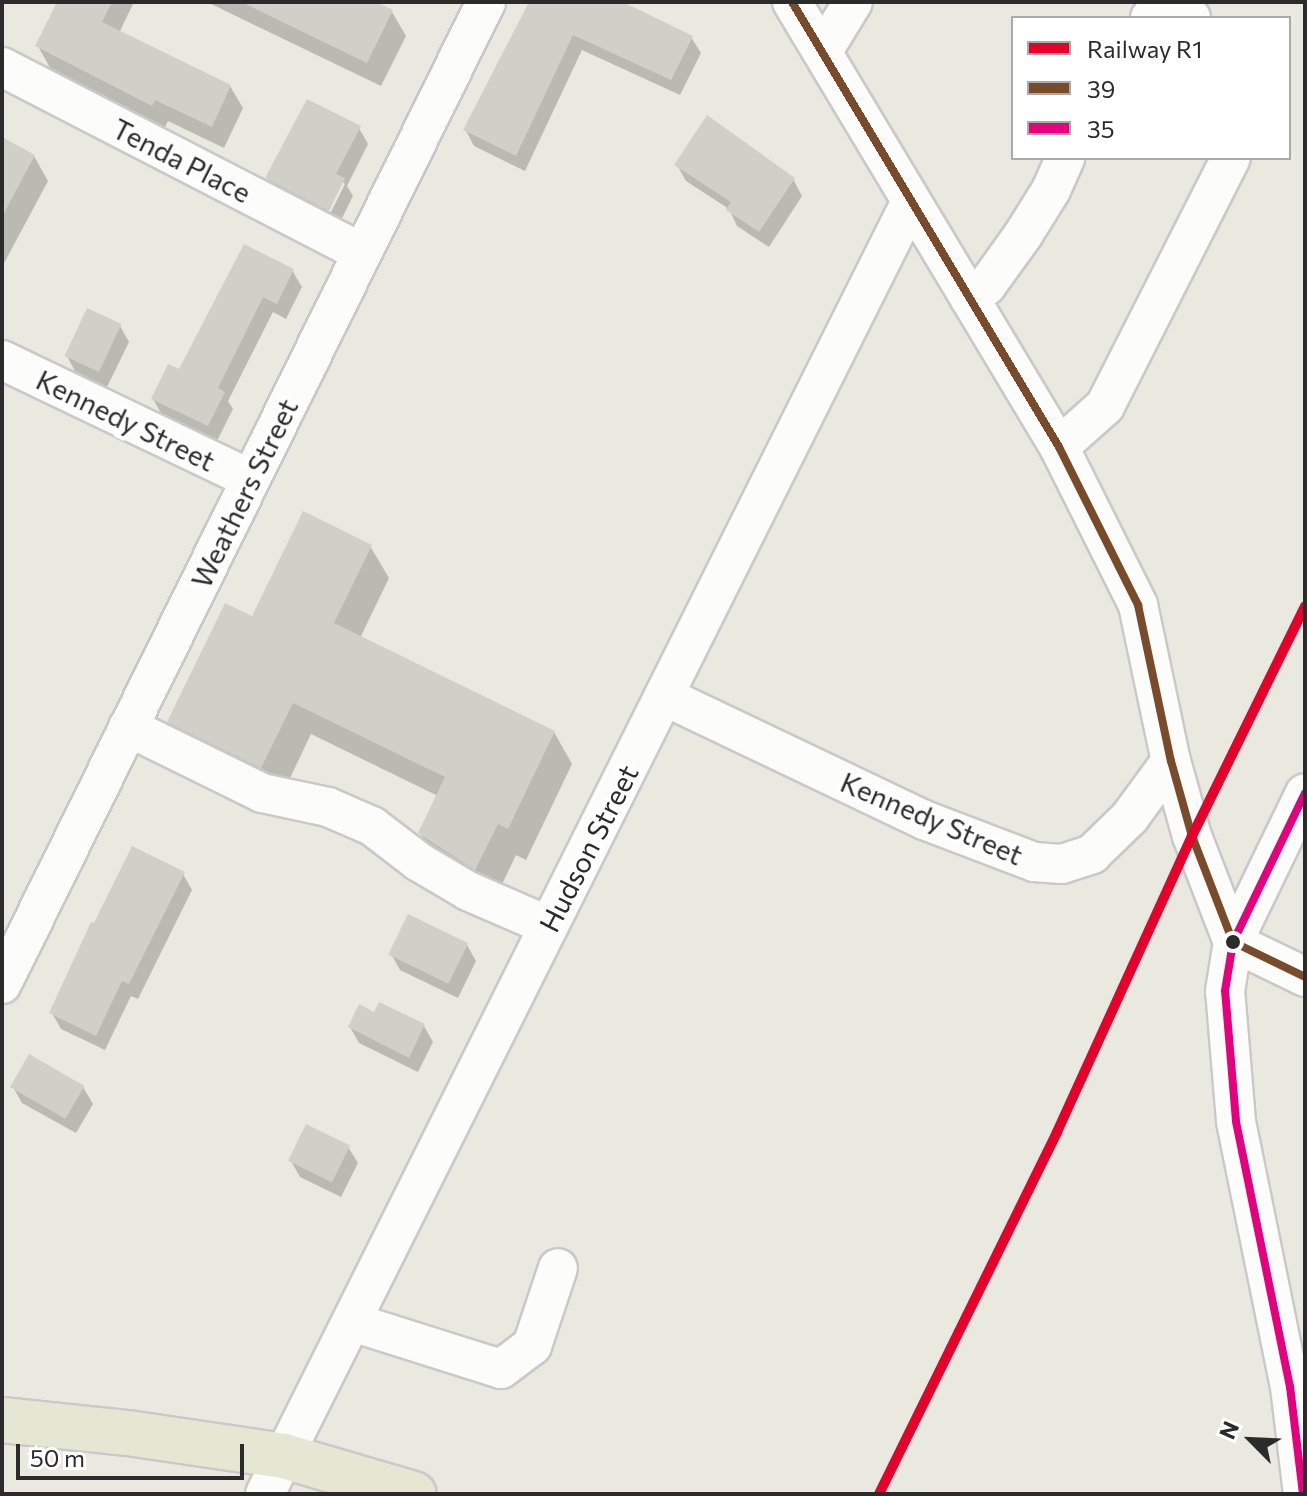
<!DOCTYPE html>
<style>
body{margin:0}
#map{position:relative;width:1307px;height:1496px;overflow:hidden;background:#e9e9e0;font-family:Commissioner,sans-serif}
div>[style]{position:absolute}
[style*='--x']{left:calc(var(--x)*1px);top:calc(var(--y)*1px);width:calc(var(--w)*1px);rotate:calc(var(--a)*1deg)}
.shadow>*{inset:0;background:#0003}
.building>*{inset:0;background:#d0d0c9;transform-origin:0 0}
.roads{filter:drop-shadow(2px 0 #cac9c9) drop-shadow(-2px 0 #cac9c9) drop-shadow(0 2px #cac9c9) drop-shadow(0 -2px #cac9c9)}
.minor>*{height:38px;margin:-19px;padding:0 19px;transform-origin:19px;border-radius:19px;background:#fcfcfa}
.major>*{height:44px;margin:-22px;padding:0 22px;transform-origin:22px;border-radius:22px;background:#e5e7d3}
.bus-1>*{height:8px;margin:-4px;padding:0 4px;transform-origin:4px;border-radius:4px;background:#7a4b2a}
.bus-2>*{height:8px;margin:-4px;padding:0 4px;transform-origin:4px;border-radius:4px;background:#e5007d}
.rail-1>*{height:10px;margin:-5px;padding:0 5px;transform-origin:5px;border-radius:5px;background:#e4002b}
.dots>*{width:22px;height:22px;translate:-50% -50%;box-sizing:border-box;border:4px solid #fff;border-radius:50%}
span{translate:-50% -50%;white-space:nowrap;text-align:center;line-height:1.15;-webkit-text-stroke:8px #fff;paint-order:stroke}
.street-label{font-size:28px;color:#2b2b2b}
.frame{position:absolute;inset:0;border:4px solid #2b2b2b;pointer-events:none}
.legend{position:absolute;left:1011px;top:16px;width:280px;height:144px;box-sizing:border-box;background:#fff;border:2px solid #aaa;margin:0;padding:10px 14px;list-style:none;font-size:24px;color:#2b2b2b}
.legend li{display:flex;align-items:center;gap:16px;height:40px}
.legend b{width:40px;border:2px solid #aaa}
.north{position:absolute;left:1211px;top:1400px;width:80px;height:80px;-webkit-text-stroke:6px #fff;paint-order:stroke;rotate:294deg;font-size:22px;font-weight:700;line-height:32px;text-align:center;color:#2b2b2b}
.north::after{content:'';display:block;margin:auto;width:28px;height:36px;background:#2b2b2b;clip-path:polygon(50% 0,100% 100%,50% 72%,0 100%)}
.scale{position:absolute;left:16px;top:1444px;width:228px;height:36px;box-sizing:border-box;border:4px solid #2b2b2b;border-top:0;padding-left:10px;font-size:24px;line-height:28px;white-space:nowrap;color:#2b2b2b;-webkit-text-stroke:6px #fff;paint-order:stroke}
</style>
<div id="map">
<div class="shadow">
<i style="clip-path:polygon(59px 2px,134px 2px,119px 33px,230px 86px,243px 108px,224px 148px,168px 121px,165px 127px,50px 68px,38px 46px)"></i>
<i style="clip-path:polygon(207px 2px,372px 2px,392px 12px,406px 36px,381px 86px)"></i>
<i style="clip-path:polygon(530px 2px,598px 2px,691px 37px,701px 53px,680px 95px,582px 50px,525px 171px,474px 146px,465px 129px)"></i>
<i style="clip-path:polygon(708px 117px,793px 179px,802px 196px,769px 247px,737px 226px,729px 209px,686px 181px,677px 165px)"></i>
<i style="clip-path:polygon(359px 128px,368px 144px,347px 186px,353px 196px,338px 226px,327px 220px,345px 184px,342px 181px,323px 218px,277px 194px,268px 178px)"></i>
<i style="clip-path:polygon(2px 139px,34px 156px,48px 181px,2px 267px)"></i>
<i style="clip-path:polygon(292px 270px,302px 287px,286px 319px,273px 312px,228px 401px,233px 409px,217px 441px,162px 415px,153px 399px)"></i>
<i style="clip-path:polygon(120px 326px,129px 342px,107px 387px,76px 373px,67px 356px)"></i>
<i style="clip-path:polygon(370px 546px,389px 578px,360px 638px,554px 732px,572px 764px,526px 860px,516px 855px,494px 901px,439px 865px,420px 833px,438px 796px,311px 734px,280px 799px,188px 754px,169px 722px,253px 619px)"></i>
<i style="clip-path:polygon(183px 874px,192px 890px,138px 999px,131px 996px,105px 1050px,61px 1029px,52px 1013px)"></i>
<i style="clip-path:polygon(467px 945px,476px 961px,458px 998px,400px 970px,391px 954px)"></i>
<i style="clip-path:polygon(375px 1014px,424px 1026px,433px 1042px,418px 1072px,359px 1043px,350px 1027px)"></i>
<i style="clip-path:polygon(13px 1087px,83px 1087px,93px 1104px,76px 1133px,22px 1103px)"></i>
<i style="clip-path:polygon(348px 1147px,358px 1163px,341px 1197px,300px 1177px,291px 1161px)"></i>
</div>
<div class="building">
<i style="clip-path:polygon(57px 2px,112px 2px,102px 22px,231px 85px,212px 127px,155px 100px,152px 106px,35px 46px)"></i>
<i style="clip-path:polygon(241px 2px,376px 2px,393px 10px,367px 63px)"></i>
<i style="clip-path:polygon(529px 2px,623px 2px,693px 36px,671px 80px,573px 35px,516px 156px,463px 130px)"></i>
<i style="clip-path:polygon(307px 99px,361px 126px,336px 174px,345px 178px,329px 211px,265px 178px)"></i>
<i style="clip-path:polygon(707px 115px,795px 178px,759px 232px,726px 210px,731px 202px,674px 165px)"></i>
<i style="clip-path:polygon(2px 137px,35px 155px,2px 217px)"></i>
<i style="clip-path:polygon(244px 244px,294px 269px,277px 304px,263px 297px,218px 388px,225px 392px,208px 426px,151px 399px,168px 364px,179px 369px)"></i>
<i style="left:87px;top:308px;width:38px;height:53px;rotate:25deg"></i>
<i style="clip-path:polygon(303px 511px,372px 545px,334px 623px,555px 731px,508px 829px,498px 824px,475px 870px,418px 833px,445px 777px,293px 703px,261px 768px,167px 722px,225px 603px,252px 616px)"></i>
<i style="clip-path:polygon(132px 846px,185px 872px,129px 984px,122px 981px,96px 1036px,49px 1013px,91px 922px,94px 923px)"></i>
<i style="left:408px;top:914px;width:67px;height:45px;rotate:26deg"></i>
<i style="clip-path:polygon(379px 1002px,425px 1024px,409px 1058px,348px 1027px,359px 1004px,374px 1012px)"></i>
<i style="left:29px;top:1054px;width:64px;height:38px;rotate:30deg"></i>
<i style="left:306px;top:1124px;width:49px;height:41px;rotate:26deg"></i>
</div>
<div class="roads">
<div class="minor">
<i style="--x:792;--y:2;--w:519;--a:59.04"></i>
<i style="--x:1059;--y:447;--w:177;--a:63.4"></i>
<i style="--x:1138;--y:605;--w:159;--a:78.1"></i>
<i style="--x:1171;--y:761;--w:78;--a:74.4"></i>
<i style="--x:1192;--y:836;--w:114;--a:68.9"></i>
<i style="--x:1233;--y:942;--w:80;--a:25.9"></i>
<i style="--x:1150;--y:18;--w:6;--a:-51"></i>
<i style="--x:1154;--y:13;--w:26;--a:-4"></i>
<i style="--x:1180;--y:11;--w:13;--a:32"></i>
<i style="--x:823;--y:51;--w:57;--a:-58.5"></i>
<i style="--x:2;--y:67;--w:405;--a:27.3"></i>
<i style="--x:970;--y:299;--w:22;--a:-39"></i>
<i style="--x:987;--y:285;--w:62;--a:-54.2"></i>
<i style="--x:1023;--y:235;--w:53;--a:-58.1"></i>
<i style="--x:1051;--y:190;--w:35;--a:-66"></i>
<i style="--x:2;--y:360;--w:275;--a:25.6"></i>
<i style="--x:1059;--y:447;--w:62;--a:-41.7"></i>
<i style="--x:1105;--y:406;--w:278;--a:-63.1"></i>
<i style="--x:664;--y:696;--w:288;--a:25.5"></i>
<i style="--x:924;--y:820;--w:118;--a:20.9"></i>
<i style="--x:1034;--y:862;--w:28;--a:4"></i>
<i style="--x:1062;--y:864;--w:32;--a:-18"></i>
<i style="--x:1092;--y:854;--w:53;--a:-44.2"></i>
<i style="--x:1130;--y:817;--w:69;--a:-53.8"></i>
<i style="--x:128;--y:727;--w:149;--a:26.2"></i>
<i style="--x:262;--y:793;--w:67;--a:12"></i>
<i style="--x:328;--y:807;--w:48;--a:23.4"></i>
<i style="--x:372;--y:826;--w:59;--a:37.5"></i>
<i style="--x:419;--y:862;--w:57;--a:30.6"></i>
<i style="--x:468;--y:891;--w:88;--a:23.4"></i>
<i style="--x:2;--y:984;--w:1095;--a:-63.76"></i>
<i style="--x:352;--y:1322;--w:156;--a:17.5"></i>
<i style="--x:501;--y:1369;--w:39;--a:-37"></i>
<i style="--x:532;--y:1346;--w:82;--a:-71.6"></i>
<i style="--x:265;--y:1494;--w:1445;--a:-63.45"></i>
<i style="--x:1303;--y:1494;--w:108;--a:-96.9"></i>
<i style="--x:1290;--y:1387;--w:271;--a:-101.5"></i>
<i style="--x:1236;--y:1121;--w:130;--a:-94.8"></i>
<i style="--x:1225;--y:991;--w:50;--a:-80.7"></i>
<i style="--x:1233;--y:942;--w:165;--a:-64.2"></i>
</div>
<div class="major">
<i style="--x:2;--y:1420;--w:127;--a:5.9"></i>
<i style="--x:128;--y:1433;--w:158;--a:8.4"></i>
<i style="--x:284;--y:1456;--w:135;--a:16.3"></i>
</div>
</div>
<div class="bus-1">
<i style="--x:792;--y:2;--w:519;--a:59.04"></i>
<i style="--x:1059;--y:447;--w:177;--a:63.4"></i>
<i style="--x:1138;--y:605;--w:159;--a:78.1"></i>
<i style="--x:1171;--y:761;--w:78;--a:74.4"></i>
<i style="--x:1192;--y:836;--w:114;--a:68.9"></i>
<i style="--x:1233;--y:942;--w:80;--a:25.9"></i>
</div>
<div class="bus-2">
<i style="--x:1303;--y:1494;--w:108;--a:-96.9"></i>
<i style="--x:1290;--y:1387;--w:271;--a:-101.5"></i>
<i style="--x:1236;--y:1121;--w:130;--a:-94.8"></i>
<i style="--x:1225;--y:991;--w:50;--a:-80.7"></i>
<i style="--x:1233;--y:942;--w:165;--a:-64.2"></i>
</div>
<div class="rail-1">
<i style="--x:879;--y:1494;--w:403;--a:-63.8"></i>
<i style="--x:1057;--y:1132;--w:325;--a:-65.5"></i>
<i style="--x:1192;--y:836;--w:256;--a:-63.8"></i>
</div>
<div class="dots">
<i style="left:1233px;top:942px;background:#2b2b2b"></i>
</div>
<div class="street-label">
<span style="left:182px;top:160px;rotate:27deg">Tenda Place</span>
<span style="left:126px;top:420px;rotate:26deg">Kennedy Street</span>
<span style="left:244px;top:493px;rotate:-64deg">Weathers Street</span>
<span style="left:932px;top:818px;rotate:23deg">Kennedy Street</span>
<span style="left:588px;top:848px;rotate:-63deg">Hudson Street</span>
</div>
<div class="frame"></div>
<ul class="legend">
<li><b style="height:10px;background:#e4002b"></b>Railway R1</li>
<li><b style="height:10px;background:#7a4b2a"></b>39</li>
<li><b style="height:10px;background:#e5007d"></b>35</li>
</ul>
<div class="north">N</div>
<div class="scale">50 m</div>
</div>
